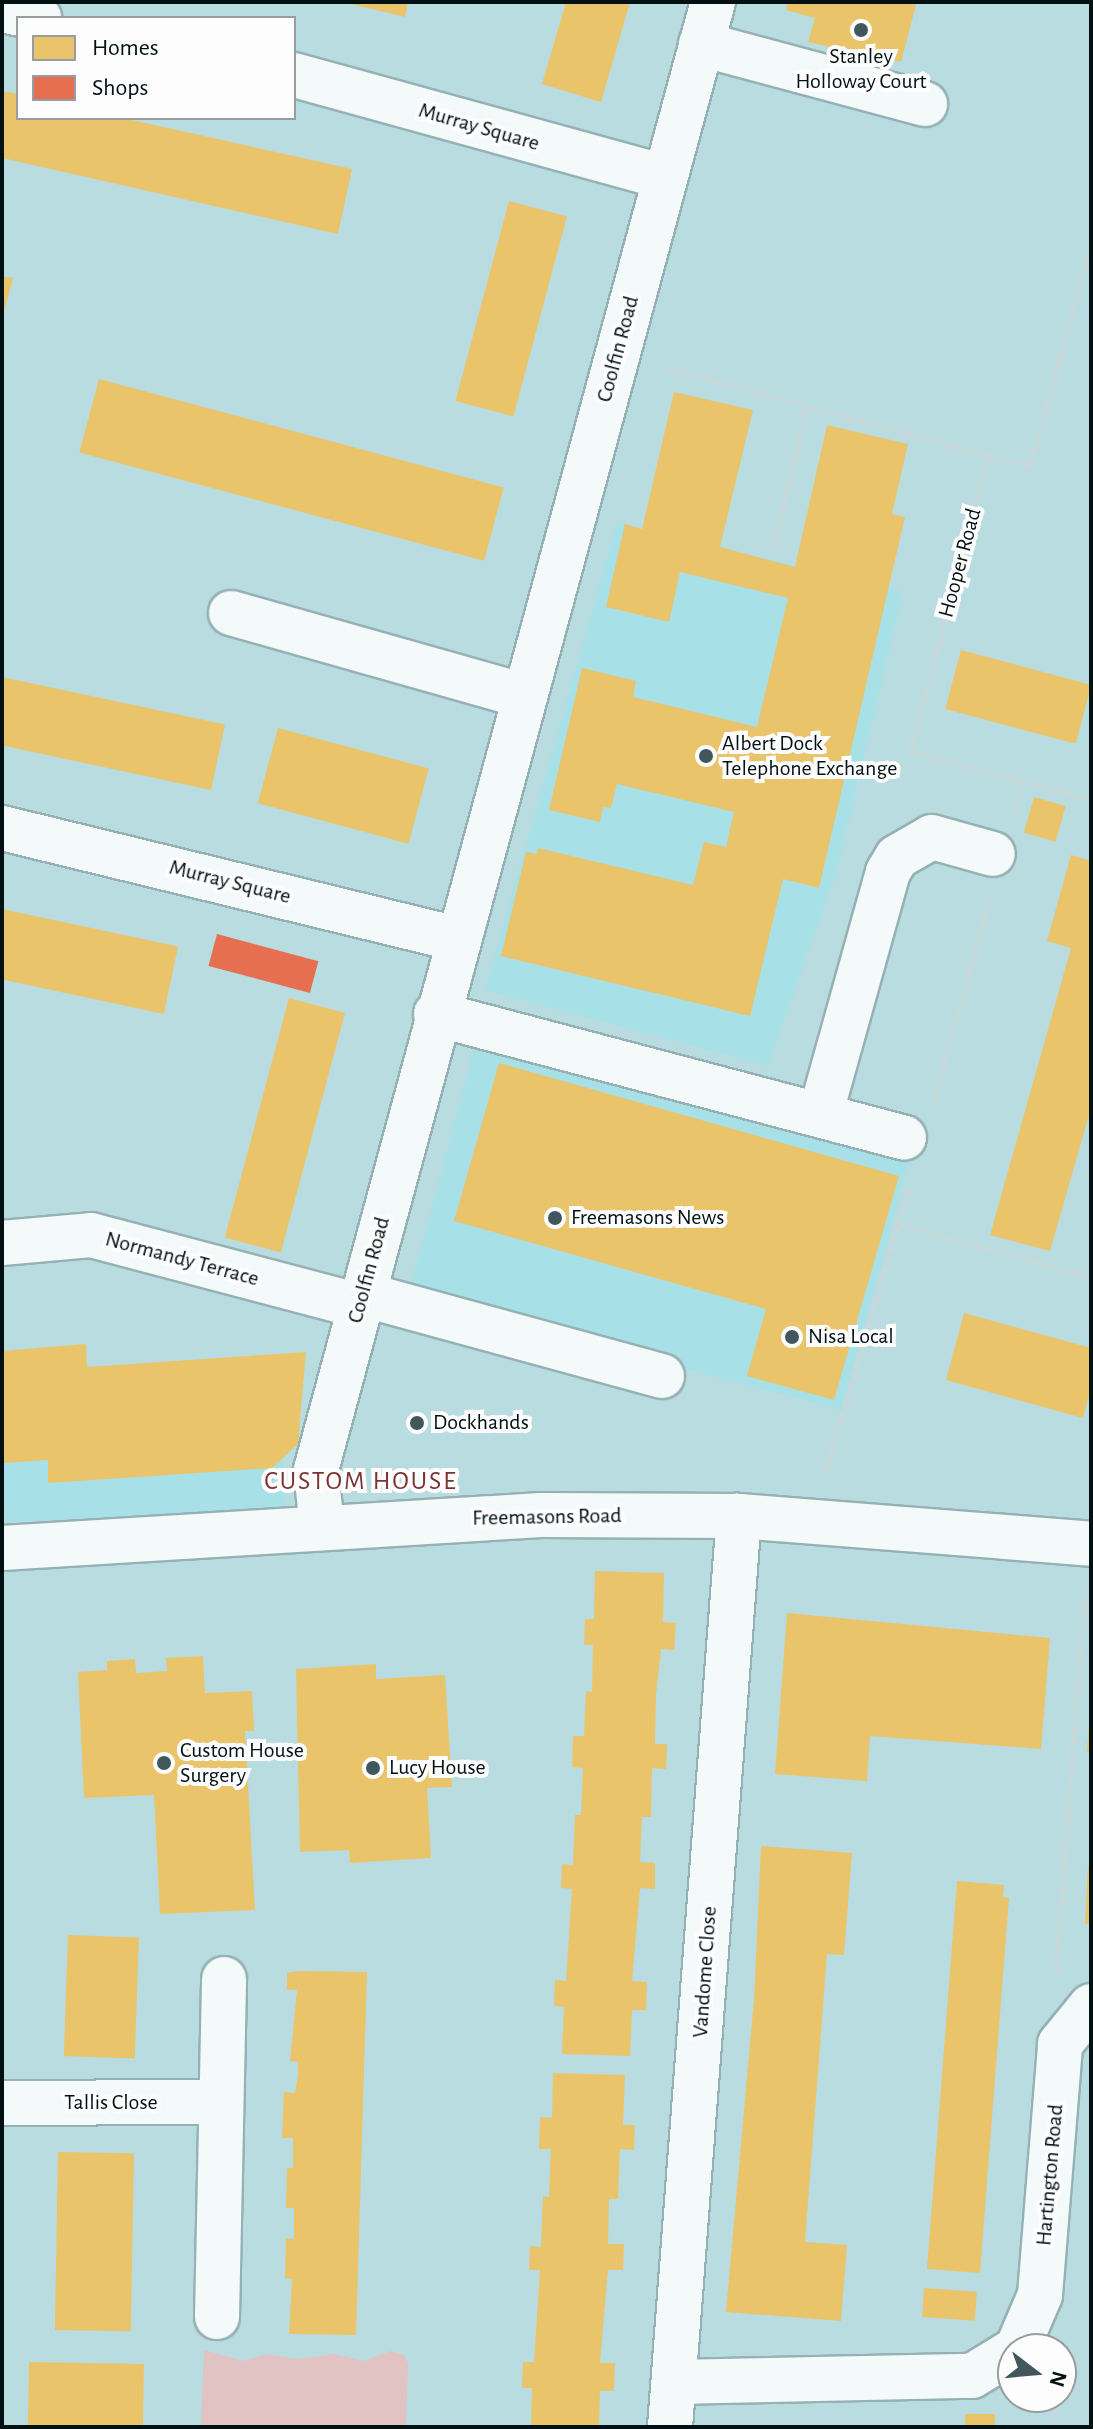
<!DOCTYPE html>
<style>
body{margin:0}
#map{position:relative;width:1093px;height:2429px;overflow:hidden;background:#b9dce0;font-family:"Alegreya Sans",sans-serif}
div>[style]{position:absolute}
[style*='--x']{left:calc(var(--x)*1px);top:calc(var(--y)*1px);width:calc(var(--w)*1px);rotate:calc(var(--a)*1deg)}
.built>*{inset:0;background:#a7e0e7;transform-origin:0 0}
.green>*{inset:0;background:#e0c3c2}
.homes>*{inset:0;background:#e9c46a;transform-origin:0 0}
.shops>*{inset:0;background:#e76f51;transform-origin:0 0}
.path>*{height:5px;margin-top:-2.5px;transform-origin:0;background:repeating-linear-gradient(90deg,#cbd6d8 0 6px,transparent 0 10px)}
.roads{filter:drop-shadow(2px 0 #95b1b3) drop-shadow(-2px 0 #95b1b3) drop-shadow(0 2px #95b1b3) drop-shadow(0 -2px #95b1b3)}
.minor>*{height:44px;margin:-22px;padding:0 22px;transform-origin:22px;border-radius:22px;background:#f4fafa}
.dots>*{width:22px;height:22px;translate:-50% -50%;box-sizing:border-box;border:4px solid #fdfdfd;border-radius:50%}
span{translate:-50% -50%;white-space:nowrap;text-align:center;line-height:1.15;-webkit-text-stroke:8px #fdfdfd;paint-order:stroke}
.poi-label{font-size:22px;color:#001013}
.left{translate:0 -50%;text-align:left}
.street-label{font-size:22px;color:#001013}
.quarter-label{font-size:26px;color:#7a3330;letter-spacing:2px}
.frame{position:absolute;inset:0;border:4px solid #001013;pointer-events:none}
.legend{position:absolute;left:16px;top:16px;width:280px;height:104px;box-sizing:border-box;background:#fdfdfd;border:2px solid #989e9f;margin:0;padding:10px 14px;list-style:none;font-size:24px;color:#001013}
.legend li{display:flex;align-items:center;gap:16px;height:40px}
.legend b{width:40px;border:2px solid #989e9f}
.north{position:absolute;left:997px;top:2333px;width:80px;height:80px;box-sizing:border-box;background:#fdfdfd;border:2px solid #989e9f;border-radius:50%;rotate:106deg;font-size:22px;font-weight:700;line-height:32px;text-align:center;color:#001013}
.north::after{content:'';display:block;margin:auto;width:28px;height:36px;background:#41575b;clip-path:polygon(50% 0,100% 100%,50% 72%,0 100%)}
</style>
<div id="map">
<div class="built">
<i style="clip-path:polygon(617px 523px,903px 591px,836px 874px,768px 1066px,485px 990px)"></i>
<i style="left:476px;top:1042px;width:449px;height:261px;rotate:15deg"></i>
<i style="left:281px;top:1431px;width:77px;height:280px;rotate:87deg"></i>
</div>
<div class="green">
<i style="clip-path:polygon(204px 2350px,243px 2361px,267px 2354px,297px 2359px,334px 2354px,364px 2361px,391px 2351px,404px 2355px,408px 2363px,406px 2427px,201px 2427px)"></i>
</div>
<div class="homes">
<i style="clip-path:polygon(343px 2px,408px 2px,405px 17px)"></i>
<i style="clip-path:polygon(566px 2px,630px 2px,601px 102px,542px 84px)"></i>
<i style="clip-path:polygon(788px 2px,905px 2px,916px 5px,901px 62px,808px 42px,815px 18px,786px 10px)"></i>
<i style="clip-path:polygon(2px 91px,18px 94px,18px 118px,123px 118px,352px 169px,338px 234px,2px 158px)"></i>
<i style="left:509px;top:201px;width:60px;height:207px;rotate:15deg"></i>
<i style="clip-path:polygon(2px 276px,13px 278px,3px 316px,2px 316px)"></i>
<i style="left:99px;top:379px;width:419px;height:76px;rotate:15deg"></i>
<i style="clip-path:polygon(674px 392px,753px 410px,720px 547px,795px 567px,827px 425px,908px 444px,892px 514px,905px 517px,819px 888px,783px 879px,750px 1016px,501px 956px,526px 852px,537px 854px,538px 848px,693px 885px,704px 842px,726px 847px,734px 812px,617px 784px,611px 808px,603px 807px,600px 822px,549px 810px,582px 668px,636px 681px,633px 697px,757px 727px,788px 598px,680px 572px,669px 622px,606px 607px,625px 524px,642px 529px)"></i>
<i style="left:961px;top:650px;width:135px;height:61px;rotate:15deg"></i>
<i style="left:2px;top:677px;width:228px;height:67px;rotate:12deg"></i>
<i style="left:278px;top:728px;width:156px;height:78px;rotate:15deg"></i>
<i style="left:1034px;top:797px;width:33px;height:37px;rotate:16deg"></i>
<i style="clip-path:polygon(1071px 855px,1091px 861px,1091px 1108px,1050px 1251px,990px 1235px,1071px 948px,1047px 941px)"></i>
<i style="left:2px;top:909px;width:180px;height:69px;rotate:12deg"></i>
<i style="left:289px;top:998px;width:58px;height:248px;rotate:15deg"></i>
<i style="clip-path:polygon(499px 1063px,899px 1176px,834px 1400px,747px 1376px,766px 1309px,454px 1221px)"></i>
<i style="clip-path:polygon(964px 1313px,1091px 1348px,1091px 1387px,1083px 1418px,946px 1380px)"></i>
<i style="clip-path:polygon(86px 1344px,87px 1367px,306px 1352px,298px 1444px,272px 1468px,48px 1483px,48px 1460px,2px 1463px,2px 1351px)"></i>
<i style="clip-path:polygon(595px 1571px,664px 1573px,663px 1622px,676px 1623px,674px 1650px,661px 1649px,656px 1694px,655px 1744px,667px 1744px,666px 1769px,652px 1768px,651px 1817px,642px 1817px,640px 1862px,655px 1863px,655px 1889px,640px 1888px,632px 1981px,647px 1982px,646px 2010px,632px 2010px,630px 2056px,562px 2054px,564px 2007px,554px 2006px,555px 1980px,566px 1981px,572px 1889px,561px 1888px,562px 1864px,573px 1865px,575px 1815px,581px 1815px,583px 1768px,572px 1767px,573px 1736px,584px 1736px,586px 1691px,592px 1692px,593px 1645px,584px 1645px,585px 1619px,594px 1619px)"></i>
<i style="clip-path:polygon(787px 1613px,1050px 1638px,1041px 1749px,870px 1736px,867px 1781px,775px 1774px)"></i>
<i style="clip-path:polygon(203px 1656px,205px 1693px,252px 1691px,254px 1731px,245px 1731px,255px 1910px,160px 1914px,154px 1795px,84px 1798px,78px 1672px,107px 1670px,107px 1661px,135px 1659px,136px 1673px,167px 1671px,166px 1658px)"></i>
<i style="clip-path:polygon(376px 1664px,376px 1679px,445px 1675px,452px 1787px,427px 1788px,431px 1858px,350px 1863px,349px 1850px,300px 1852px,296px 1669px)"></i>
<i style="clip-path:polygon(1089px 1725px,1091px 1725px,1091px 1752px,1087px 1752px)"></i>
<i style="clip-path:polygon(761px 1846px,852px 1853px,844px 1955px,827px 1954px,805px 2242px,847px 2245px,841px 2321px,726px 2312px,754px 1999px)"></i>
<i style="clip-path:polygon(1088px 1866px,1091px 1866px,1091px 1924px,1085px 1924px)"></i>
<i style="clip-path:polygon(957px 1881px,1004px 1885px,1003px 1897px,1009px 1898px,980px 2273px,927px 2269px)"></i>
<i style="left:68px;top:1935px;width:71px;height:121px;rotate:2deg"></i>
<i style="clip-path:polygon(298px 1971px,367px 1972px,356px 2335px,289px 2334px,292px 2279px,285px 2278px,286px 2238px,294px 2239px,294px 2208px,286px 2208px,287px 2168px,293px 2168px,293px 2138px,282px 2138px,283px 2112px,284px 2092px,295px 2093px,298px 2075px,298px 2062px,290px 2061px,297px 1990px,287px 1990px,287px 1973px)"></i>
<i style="clip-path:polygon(553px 2073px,625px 2075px,623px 2125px,635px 2125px,634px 2150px,620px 2149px,618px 2199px,609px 2199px,608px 2244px,624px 2244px,623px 2270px,608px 2270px,600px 2363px,615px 2363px,614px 2391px,600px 2391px,599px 2427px,531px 2427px,532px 2388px,522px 2388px,523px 2362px,534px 2362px,540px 2270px,529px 2270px,530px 2246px,541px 2247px,543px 2196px,549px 2197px,551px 2149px,539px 2149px,540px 2117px,552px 2118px)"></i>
<i style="left:58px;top:2152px;width:76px;height:178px;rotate:1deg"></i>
<i style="left:924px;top:2288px;width:53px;height:29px;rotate:4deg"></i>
<i style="left:29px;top:2362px;width:115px;height:65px;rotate:1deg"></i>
<i style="left:995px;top:2414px;width:13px;height:30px;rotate:90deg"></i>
</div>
<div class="shops">
<i style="left:217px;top:934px;width:105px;height:33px;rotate:15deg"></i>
</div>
<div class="path">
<i style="--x:1091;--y:246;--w:228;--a:105.5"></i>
<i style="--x:1030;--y:466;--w:43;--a:-166.6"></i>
<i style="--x:988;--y:456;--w:305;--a:104.6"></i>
<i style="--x:911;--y:751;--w:187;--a:15.2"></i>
<i style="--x:665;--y:367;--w:335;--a:15.4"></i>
<i style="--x:773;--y:552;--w:150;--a:-76.9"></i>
<i style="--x:1014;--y:812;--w:31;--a:-75"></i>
<i style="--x:934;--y:1101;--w:206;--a:-74.6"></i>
<i style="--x:898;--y:1224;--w:199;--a:15.4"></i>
<i style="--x:1090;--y:1277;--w:4;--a:-76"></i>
<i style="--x:825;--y:1473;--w:298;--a:-73.6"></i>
<i style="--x:1056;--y:1973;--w:382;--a:-85.6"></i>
<i style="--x:1055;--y:2397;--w:30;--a:90"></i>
</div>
<div class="roads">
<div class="minor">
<i style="--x:2;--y:10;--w:38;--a:12"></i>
<i style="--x:701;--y:44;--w:232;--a:15"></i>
<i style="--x:294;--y:75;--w:384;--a:15.4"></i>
<i style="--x:231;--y:613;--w:305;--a:15.8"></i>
<i style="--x:2;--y:828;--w:469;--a:13.7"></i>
<i style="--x:436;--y:1014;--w:484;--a:14.8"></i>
<i style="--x:821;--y:1112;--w:249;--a:-74.4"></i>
<i style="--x:888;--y:872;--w:17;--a:-59"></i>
<i style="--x:897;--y:857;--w:40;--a:-29.7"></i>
<i style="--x:932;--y:837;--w:63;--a:15.6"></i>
<i style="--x:2;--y:1243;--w:89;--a:-5.1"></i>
<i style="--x:91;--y:1235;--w:278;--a:14.8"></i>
<i style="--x:362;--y:1294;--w:311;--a:15.3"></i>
<i style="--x:322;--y:1528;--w:58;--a:-95.9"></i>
<i style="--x:316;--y:1470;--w:1521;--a:-74.87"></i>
<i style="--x:2;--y:1548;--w:540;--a:-3.5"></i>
<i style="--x:541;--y:1515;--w:198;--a:0.3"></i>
<i style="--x:739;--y:1516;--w:353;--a:4.5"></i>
<i style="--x:2;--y:2103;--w:218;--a:-0.3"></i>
<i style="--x:217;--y:2317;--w:338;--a:-88.8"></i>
<i style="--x:1017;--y:2349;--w:59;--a:-66.9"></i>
<i style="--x:1040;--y:2295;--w:252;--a:-85.4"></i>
<i style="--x:1060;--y:2044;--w:49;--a:-50.8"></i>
<i style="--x:674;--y:2382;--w:298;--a:-1.2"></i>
<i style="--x:972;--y:2376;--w:48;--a:-31.4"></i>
<i style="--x:670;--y:2427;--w:914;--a:-85.67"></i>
</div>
</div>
<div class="dots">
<i style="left:861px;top:30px;background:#41575b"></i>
<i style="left:706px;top:756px;background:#41575b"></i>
<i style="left:555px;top:1218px;background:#41575b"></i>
<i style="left:792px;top:1337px;background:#41575b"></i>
<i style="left:417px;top:1423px;background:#41575b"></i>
<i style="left:164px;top:1763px;background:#41575b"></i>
<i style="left:373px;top:1768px;background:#41575b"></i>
</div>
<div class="poi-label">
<span style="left:861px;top:69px">Stanley<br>Holloway Court</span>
<span class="left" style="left:722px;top:756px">Albert Dock<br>Telephone Exchange</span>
<span class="left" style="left:571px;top:1218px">Freemasons News</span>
<span class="left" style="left:808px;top:1337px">Nisa Local</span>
<span class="left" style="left:433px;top:1423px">Dockhands</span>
<span class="left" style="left:180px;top:1763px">Custom House<br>Surgery</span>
<span class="left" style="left:389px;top:1768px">Lucy House</span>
</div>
<div class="street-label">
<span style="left:479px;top:127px;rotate:16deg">Murray Square</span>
<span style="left:618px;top:349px;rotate:-75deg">Coolfin Road</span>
<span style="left:960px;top:563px;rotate:-75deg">Hooper Road</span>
<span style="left:230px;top:882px;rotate:14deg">Murray Square</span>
<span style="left:182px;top:1259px;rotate:15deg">Normandy Terrace</span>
<span style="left:369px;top:1270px;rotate:-75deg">Coolfin Road</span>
<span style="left:547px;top:1517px;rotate:-1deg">Freemasons Road</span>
<span style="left:705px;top:1972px;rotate:-86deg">Vandome Close</span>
<span style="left:111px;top:2103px">Tallis Close</span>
<span style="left:1050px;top:2175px;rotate:-85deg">Hartington Road</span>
</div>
<div class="quarter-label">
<span style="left:361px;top:1482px">CUSTOM HOUSE</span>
</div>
<div class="frame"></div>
<ul class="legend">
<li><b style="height:22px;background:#e9c46a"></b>Homes</li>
<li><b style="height:22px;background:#e76f51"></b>Shops</li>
</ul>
<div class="north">N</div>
</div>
